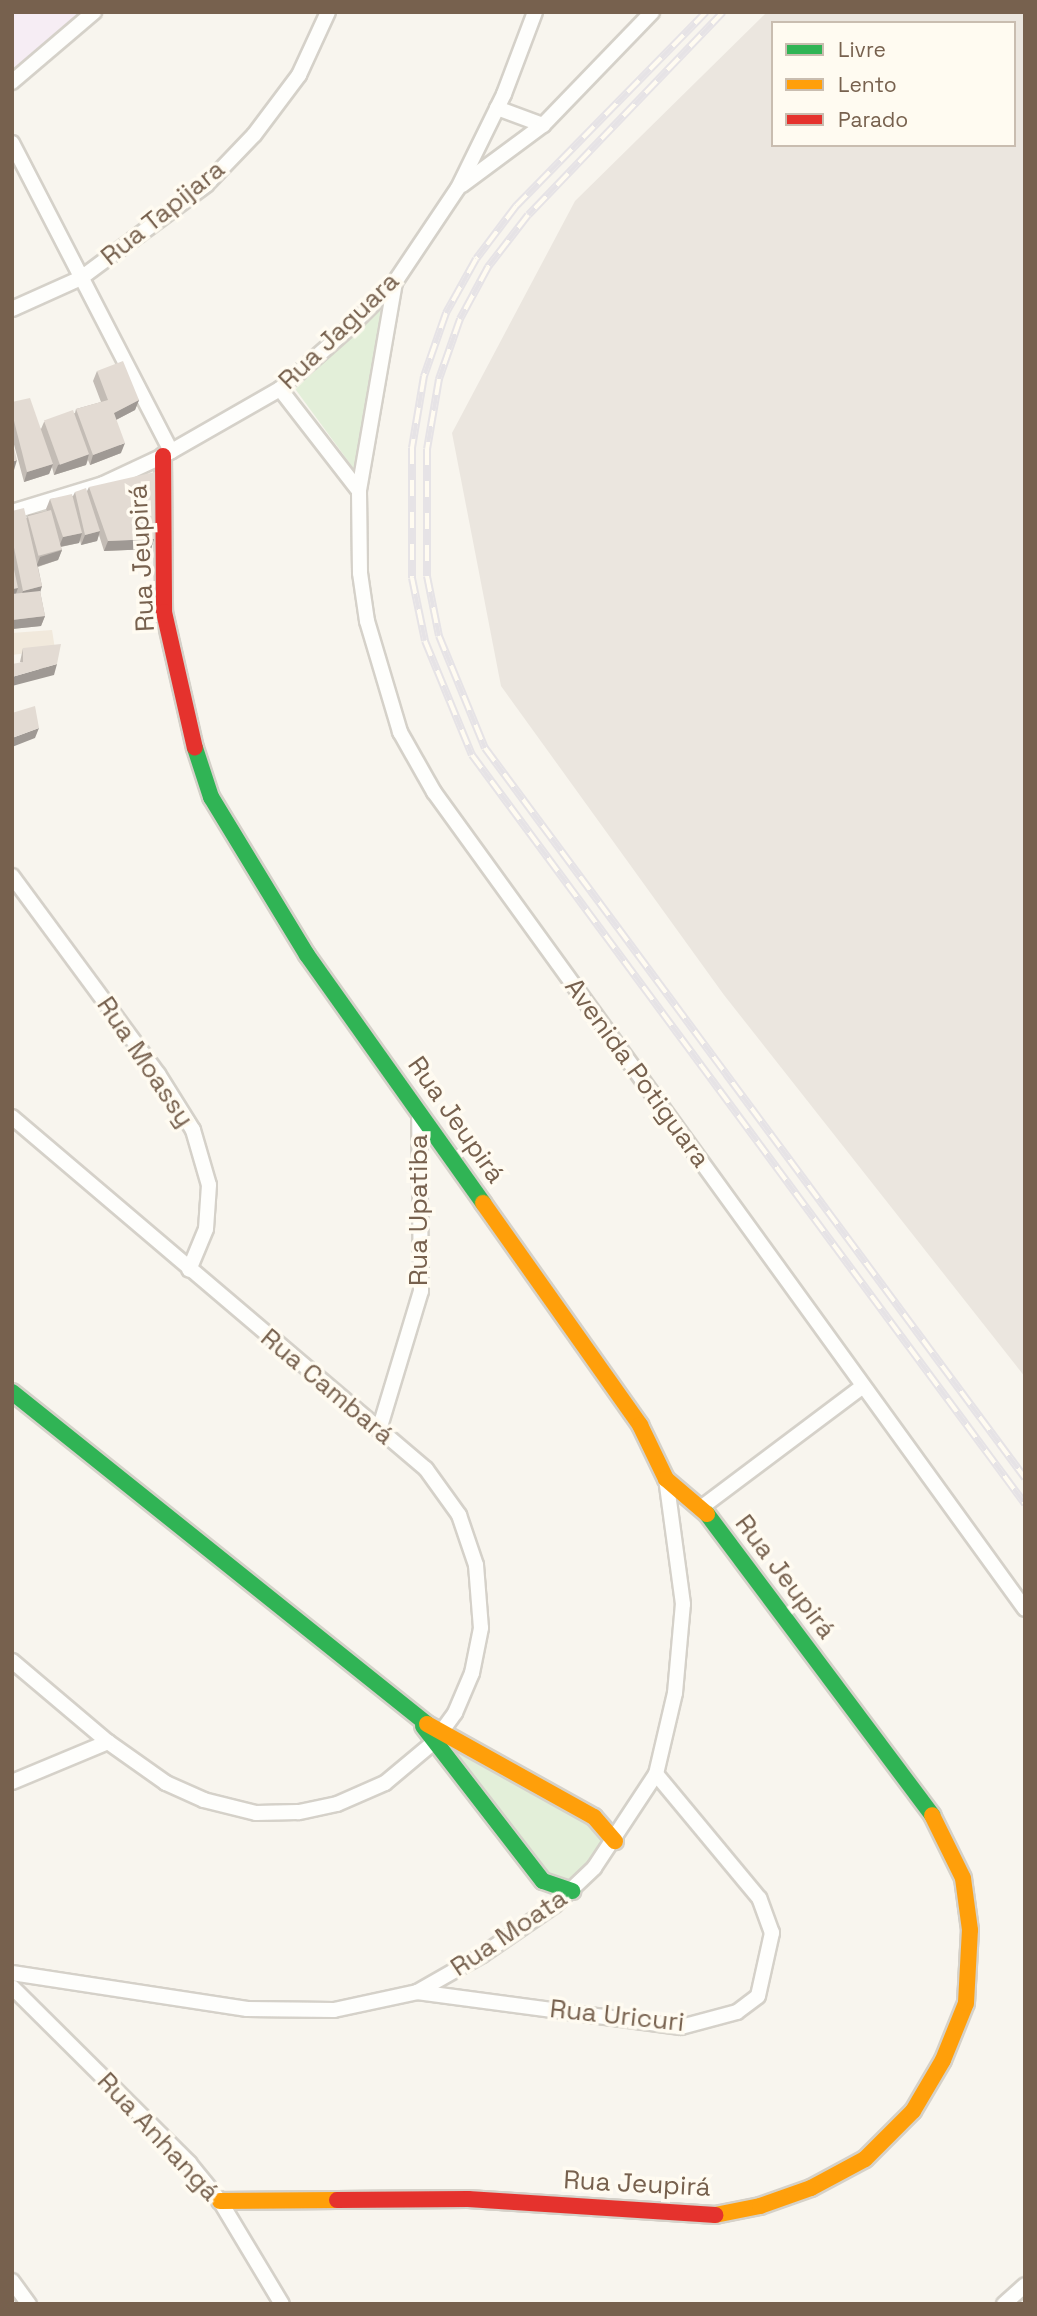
<!DOCTYPE html>
<meta charset="utf-8">
<style>
body{margin:0}
#map{position:relative;width:1037px;height:2316px;overflow:hidden;background:#f8f5ee;font-family:"Space Grotesk",sans-serif}
div>[style]{position:absolute}
[style*='--x']{left:calc(var(--x)*1px);top:calc(var(--y)*1px);width:calc(var(--w)*1px);rotate:calc(var(--a)*1deg)}
.residential>*{inset:0;background:#f1e9dc}
.industrial>*{inset:0;background:#ebe6df}
.education>*{inset:0;background:#f6edf4}
.green>*{inset:0;background:#e3efd9}
.roads{filter:drop-shadow(2px 0 #d5d1c9) drop-shadow(-2px 0 #d5d1c9) drop-shadow(0 2px #d5d1c9) drop-shadow(0 -2px #d5d1c9)}
.street>*{height:14px;margin:-7px;padding:0 7px;transform-origin:7px;border-radius:7px;background:#fefefc}
.fast>*{height:16px;margin:-8px;padding:0 8px;transform-origin:8px;border-radius:8px;background:#30b455}
.slow>*{height:16px;margin:-8px;padding:0 8px;transform-origin:8px;border-radius:8px;background:#ff9f0a}
.jam>*{height:16px;margin:-8px;padding:0 8px;transform-origin:8px;border-radius:8px;background:#e5322d}
.rail>*{height:8px;margin-top:-4px;transform-origin:0;background:repeating-linear-gradient(90deg,#fffbf1 0 16px,#e6e3e6 0 32px);box-sizing:border-box;border-block:2px solid #e6e3e6}
.wall>*{inset:0;background:#c3bcb5}
.shaded-wall>*{inset:0;background:#9f9994}
.building>*{inset:0;background:#e3dbd3;transform-origin:0 0}
span{translate:-50% -50%;white-space:nowrap;text-align:center;line-height:1.15;-webkit-text-stroke:7px #fffbf1;paint-order:stroke}
.street-label{font-size:26px;color:#77614e}
.frame{position:absolute;inset:0;border:14px solid #77614e;pointer-events:none}
.legend{position:absolute;left:771px;top:21px;width:245px;height:126px;box-sizing:border-box;background:#fffbf1;border:2px solid #c9bdb0;margin:0;padding:9px 12px;list-style:none;font-size:21px;color:#77614e}
.legend li{display:flex;align-items:center;gap:14px;height:35px}
.legend b{width:35px;border:2px solid #c9bdb0}
</style>
<div id="map">
<div class="residential">
<i style="clip-path:polygon(52px 630px,55px 649px,12px 655px,12px 633px)"></i>
</div>
<div class="industrial">
<i style="clip-path:polygon(evenodd,767px 12px,1025px 12px,1025px 1377px,724px 995px,501px 686px,452px 433px,575px 201px,767px 12px,773px 23px,1014px 23px,1014px 145px,773px 145px,773px 23px)"></i>
</div>
<div class="education">
<i style="clip-path:polygon(12px 12px,86px 12px,12px 71px)"></i>
</div>
<div class="green">
<i style="clip-path:polygon(382px 305px,354px 469px,293px 386px)"></i>
<i style="clip-path:polygon(447px 1743px,592px 1819px,611px 1841px,572px 1887px,547px 1875px)"></i>
</div>
<div class="roads">
<div class="street">
<i style="--x:12;--y:82;--w:108;--a:-40.5"></i>
<i style="--x:497;--y:108;--w:49;--a:20.3"></i>
<i style="--x:12;--y:143;--w:347;--a:62.7"></i>
<i style="--x:462;--y:185;--w:101;--a:-36.5"></i>
<i style="--x:543;--y:125;--w:157;--a:-46"></i>
<i style="--x:395;--y:282;--w:212;--a:99.8"></i>
<i style="--x:359;--y:491;--w:82;--a:89.3"></i>
<i style="--x:360;--y:573;--w:49;--a:81.7"></i>
<i style="--x:367;--y:621;--w:116;--a:73.4"></i>
<i style="--x:400;--y:732;--w:69;--a:60.5"></i>
<i style="--x:434;--y:792;--w:1008;--a:54.12"></i>
<i style="--x:12;--y:309;--w:76;--a:-24.2"></i>
<i style="--x:81;--y:278;--w:156;--a:-36.6"></i>
<i style="--x:206;--y:185;--w:69;--a:-46.2"></i>
<i style="--x:254;--y:135;--w:75;--a:-53.1"></i>
<i style="--x:299;--y:75;--w:69;--a:-65.3"></i>
<i style="--x:280;--y:389;--w:129;--a:52.2"></i>
<i style="--x:12;--y:512;--w:95;--a:-17.1"></i>
<i style="--x:103;--y:484;--w:66;--a:-25"></i>
<i style="--x:163;--y:456;--w:135;--a:-29.8"></i>
<i style="--x:280;--y:389;--w:92;--a:-41.5"></i>
<i style="--x:349;--y:328;--w:65;--a:-45"></i>
<i style="--x:395;--y:282;--w:113;--a:-56.2"></i>
<i style="--x:458;--y:188;--w:105;--a:-63.9"></i>
<i style="--x:504;--y:94;--w:88;--a:-69.3"></i>
<i style="--x:12;--y:876;--w:246;--a:53.6"></i>
<i style="--x:158;--y:1074;--w:66;--a:58"></i>
<i style="--x:193;--y:1130;--w:57;--a:73.8"></i>
<i style="--x:209;--y:1185;--w:44;--a:93.9"></i>
<i style="--x:206;--y:1229;--w:44;--a:112.5"></i>
<i style="--x:12;--y:1117;--w:543;--a:40.37"></i>
<i style="--x:426;--y:1469;--w:57;--a:54.3"></i>
<i style="--x:459;--y:1515;--w:53;--a:71.2"></i>
<i style="--x:476;--y:1565;--w:63;--a:85.5"></i>
<i style="--x:481;--y:1628;--w:46;--a:101.3"></i>
<i style="--x:472;--y:1673;--w:43;--a:113"></i>
<i style="--x:455;--y:1713;--w:36;--a:126"></i>
<i style="--x:434;--y:1742;--w:64;--a:140.1"></i>
<i style="--x:385;--y:1783;--w:52;--a:156.4"></i>
<i style="--x:337;--y:1804;--w:40;--a:168"></i>
<i style="--x:298;--y:1812;--w:42;--a:178.6"></i>
<i style="--x:256;--y:1813;--w:54;--a:-166"></i>
<i style="--x:204;--y:1800;--w:42;--a:-155.9"></i>
<i style="--x:166;--y:1783;--w:71;--a:-144.7"></i>
<i style="--x:108;--y:1742;--w:126;--a:-139.8"></i>
<i style="--x:379;--y:1430;--w:145;--a:-73.2"></i>
<i style="--x:421;--y:1291;--w:179;--a:-90.6"></i>
<i style="--x:702;--y:1507;--w:200;--a:-36.9"></i>
<i style="--x:12;--y:1782;--w:104;--a:-22.6"></i>
<i style="--x:12;--y:1973;--w:238;--a:8.7"></i>
<i style="--x:247;--y:2009;--w:87;--a:0.7"></i>
<i style="--x:334;--y:2010;--w:85;--a:-12.2"></i>
<i style="--x:417;--y:1992;--w:75;--a:-29.6"></i>
<i style="--x:482;--y:1955;--w:88;--a:-34.4"></i>
<i style="--x:555;--y:1905;--w:54;--a:-43.5"></i>
<i style="--x:594;--y:1868;--w:113;--a:-56.6"></i>
<i style="--x:656;--y:1774;--w:83;--a:-76.8"></i>
<i style="--x:675;--y:1693;--w:89;--a:-84.9"></i>
<i style="--x:683;--y:1604;--w:126;--a:-97.7"></i>
<i style="--x:12;--y:1987;--w:250;--a:44.8"></i>
<i style="--x:189;--y:2163;--w:49;--a:50.8"></i>
<i style="--x:220;--y:2201;--w:120;--a:59"></i>
<i style="--x:417;--y:1992;--w:266;--a:7.6"></i>
<i style="--x:681;--y:2027;--w:58;--a:-15"></i>
<i style="--x:737;--y:2012;--w:26;--a:-37"></i>
<i style="--x:758;--y:1996;--w:65;--a:-77.5"></i>
<i style="--x:772;--y:1933;--w:37;--a:-110"></i>
<i style="--x:759;--y:1898;--w:161;--a:-129.7"></i>
<i style="--x:12;--y:2281;--w:29;--a:54"></i>
<i style="--x:1004;--y:2304;--w:28;--a:-42"></i>
</div>
<div class="fast">
<i style="--x:195;--y:748;--w:52;--a:71.9"></i>
<i style="--x:211;--y:797;--w:185;--a:58.7"></i>
<i style="--x:307;--y:955;--w:304;--a:54.6"></i>
<i style="--x:12;--y:1392;--w:531;--a:38.66"></i>
<i style="--x:707;--y:1514;--w:376;--a:53.2"></i>
<i style="--x:423;--y:1726;--w:196;--a:52.3"></i>
<i style="--x:543;--y:1881;--w:31;--a:19"></i>
</div>
<div class="slow">
<i style="--x:483;--y:1203;--w:272;--a:54.7"></i>
<i style="--x:640;--y:1425;--w:60;--a:64.3"></i>
<i style="--x:666;--y:1479;--w:54;--a:40.5"></i>
<i style="--x:427;--y:1724;--w:191;--a:29.1"></i>
<i style="--x:594;--y:1817;--w:32;--a:49"></i>
<i style="--x:220;--y:2201;--w:117;--a:-0.5"></i>
<i style="--x:715;--y:2215;--w:46;--a:-11.3"></i>
<i style="--x:760;--y:2206;--w:54;--a:-19.4"></i>
<i style="--x:811;--y:2188;--w:61;--a:-28.2"></i>
<i style="--x:865;--y:2159;--w:68;--a:-45"></i>
<i style="--x:913;--y:2111;--w:59;--a:-59.5"></i>
<i style="--x:943;--y:2060;--w:61;--a:-68"></i>
<i style="--x:966;--y:2003;--w:73;--a:-86.9"></i>
<i style="--x:970;--y:1930;--w:52;--a:-97.7"></i>
<i style="--x:963;--y:1878;--w:70;--a:-116.2"></i>
</div>
<div class="jam">
<i style="--x:163;--y:456;--w:156;--a:89.6"></i>
<i style="--x:164;--y:612;--w:139;--a:77.2"></i>
<i style="--x:337;--y:2200;--w:131;--a:-0.4"></i>
<i style="--x:468;--y:2199;--w:248;--a:3.7"></i>
</div>
</div>
<div class="rail">
<i style="--x:706;--y:12;--w:272;--a:134.4"></i>
<i style="--x:516;--y:206;--w:66;--a:127"></i>
<i style="--x:476;--y:259;--w:62;--a:119.1"></i>
<i style="--x:446;--y:313;--w:67;--a:109.2"></i>
<i style="--x:424;--y:376;--w:73;--a:99.5"></i>
<i style="--x:412;--y:448;--w:130;--a:90"></i>
<i style="--x:412;--y:578;--w:64;--a:78.3"></i>
<i style="--x:425;--y:641;--w:123;--a:67.6"></i>
<i style="--x:472;--y:755;--w:931;--a:53.56"></i>
<i style="--x:723;--y:12;--w:281;--a:133.8"></i>
<i style="--x:528;--y:215;--w:66;--a:127.6"></i>
<i style="--x:488;--y:267;--w:59;--a:118.3"></i>
<i style="--x:460;--y:319;--w:64;--a:109.3"></i>
<i style="--x:439;--y:379;--w:71;--a:99.7"></i>
<i style="--x:427;--y:449;--w:127;--a:90"></i>
<i style="--x:427;--y:576;--w:61;--a:78.7"></i>
<i style="--x:439;--y:636;--w:121;--a:67.7"></i>
<i style="--x:485;--y:748;--w:908;--a:53.51"></i>
</div>
<div class="wall">
<i style="clip-path:polygon(97px 371px,139px 400px,135px 410px,116px 420px,121px 453px,90px 465px,88px 460px,86px 465px,54px 475px,52px 467px,49px 474px,24px 482px,12px 437px,12px 402px,41px 429px,44px 422px,75px 413px,76px 409px,101px 402px,93px 381px)"></i>
<i style="clip-path:polygon(89px 487px,154px 539px,151px 549px,104px 551px,99px 535px,97px 541px,81px 545px,80px 540px,79px 543px,61px 547px,62px 550px,58px 560px,38px 567px,42px 586px,40px 591px,45px 616px,41px 626px,12px 629px,12px 511px,27px 518px,28px 515px,47px 511px,46px 509px,50px 499px,73px 496px,75px 492px,87px 491px)"></i>
<i style="clip-path:polygon(23px 648px,54px 675px,20px 662px)"></i>
</div>
<div class="shaded-wall">
<i style="clip-path:polygon(139px 400px,135px 410px,110px 423px,114px 413px)"></i>
<i style="clip-path:polygon(125px 443px,121px 453px,90px 465px,93px 455px)"></i>
<i style="clip-path:polygon(89px 454px,86px 465px,54px 475px,58px 465px)"></i>
<i style="clip-path:polygon(17px 460px,14px 470px,12px 470px,12px 462px)"></i>
<i style="clip-path:polygon(53px 464px,49px 474px,24px 482px,27px 472px)"></i>
<i style="clip-path:polygon(100px 531px,97px 541px,81px 545px,85px 535px)"></i>
<i style="clip-path:polygon(82px 533px,79px 543px,59px 547px,63px 537px)"></i>
<i style="clip-path:polygon(154px 539px,151px 549px,104px 551px,108px 541px)"></i>
<i style="clip-path:polygon(62px 550px,58px 560px,36px 567px,40px 557px)"></i>
<i style="clip-path:polygon(42px 586px,39px 596px,19px 601px,23px 591px)"></i>
<i style="clip-path:polygon(18px 588px,14px 599px,12px 599px,12px 589px)"></i>
<i style="clip-path:polygon(45px 616px,41px 626px,12px 629px,12px 620px)"></i>
<i style="clip-path:polygon(57px 664px,54px 675px,12px 686px,12px 677px)"></i>
<i style="clip-path:polygon(39px 728px,35px 738px,12px 747px,12px 738px)"></i>
</div>
<div class="building">
<i style="clip-path:polygon(123px 361px,139px 400px,114px 413px,125px 443px,93px 455px,76px 409px,108px 400px,97px 371px)"></i>
<i style="clip-path:polygon(30px 398px,53px 464px,27px 472px,12px 413px,12px 402px)"></i>
<i style="left:73px;top:410px;width:47px;height:31px;rotate:70deg"></i>
<i style="clip-path:polygon(12px 440px,17px 460px,12px 462px)"></i>
<i style="clip-path:polygon(155px 472px,154px 539px,108px 541px,89px 487px)"></i>
<i style="clip-path:polygon(86px 488px,100px 531px,85px 535px,75px 492px)"></i>
<i style="clip-path:polygon(72px 494px,82px 533px,63px 537px,50px 499px)"></i>
<i style="clip-path:polygon(24px 508px,42px 586px,23px 591px,12px 538px,12px 511px)"></i>
<i style="left:51px;top:510px;width:41px;height:24px;rotate:75deg"></i>
<i style="clip-path:polygon(12px 560px,18px 588px,12px 589px)"></i>
<i style="clip-path:polygon(40px 591px,45px 616px,12px 620px,12px 594px)"></i>
<i style="clip-path:polygon(61px 644px,57px 664px,12px 677px,12px 664px,23px 662px,23px 648px)"></i>
<i style="clip-path:polygon(35px 706px,39px 728px,12px 738px,12px 713px)"></i>
</div>
<div class="street-label">
<span style="left:163px;top:213px;rotate:-39deg">Rua Tapijara</span>
<span style="left:339px;top:331px;rotate:-44deg">Rua Jaguara</span>
<span style="left:142px;top:558px;rotate:-93deg">Rua Jeupirá</span>
<span style="left:145px;top:1062px;rotate:56deg">Rua Moassy</span>
<span style="left:637px;top:1073px;rotate:54deg">Avenida Potiguara</span>
<span style="left:456px;top:1120px;rotate:55deg">Rua Jeupirá</span>
<span style="left:419px;top:1210px;rotate:-90deg">Rua Upatiba</span>
<span style="left:327px;top:1387px;rotate:40deg">Rua Cambará</span>
<span style="left:785px;top:1577px;rotate:53deg">Rua Jeupirá</span>
<span style="left:509px;top:1933px;rotate:-34deg">Rua Moata</span>
<span style="left:617px;top:2016px;rotate:6deg">Rua Uricuri</span>
<span style="left:158px;top:2137px;rotate:47deg">Rua Anhangá</span>
<span style="left:637px;top:2184px;rotate:3deg">Rua Jeupirá</span>
</div>
<div class="frame"></div>
<ul class="legend">
<li><b style="height:9px;background:#30b455"></b>Livre</li>
<li><b style="height:9px;background:#ff9f0a"></b>Lento</li>
<li><b style="height:9px;background:#e5322d"></b>Parado</li>
</ul>
</div>
